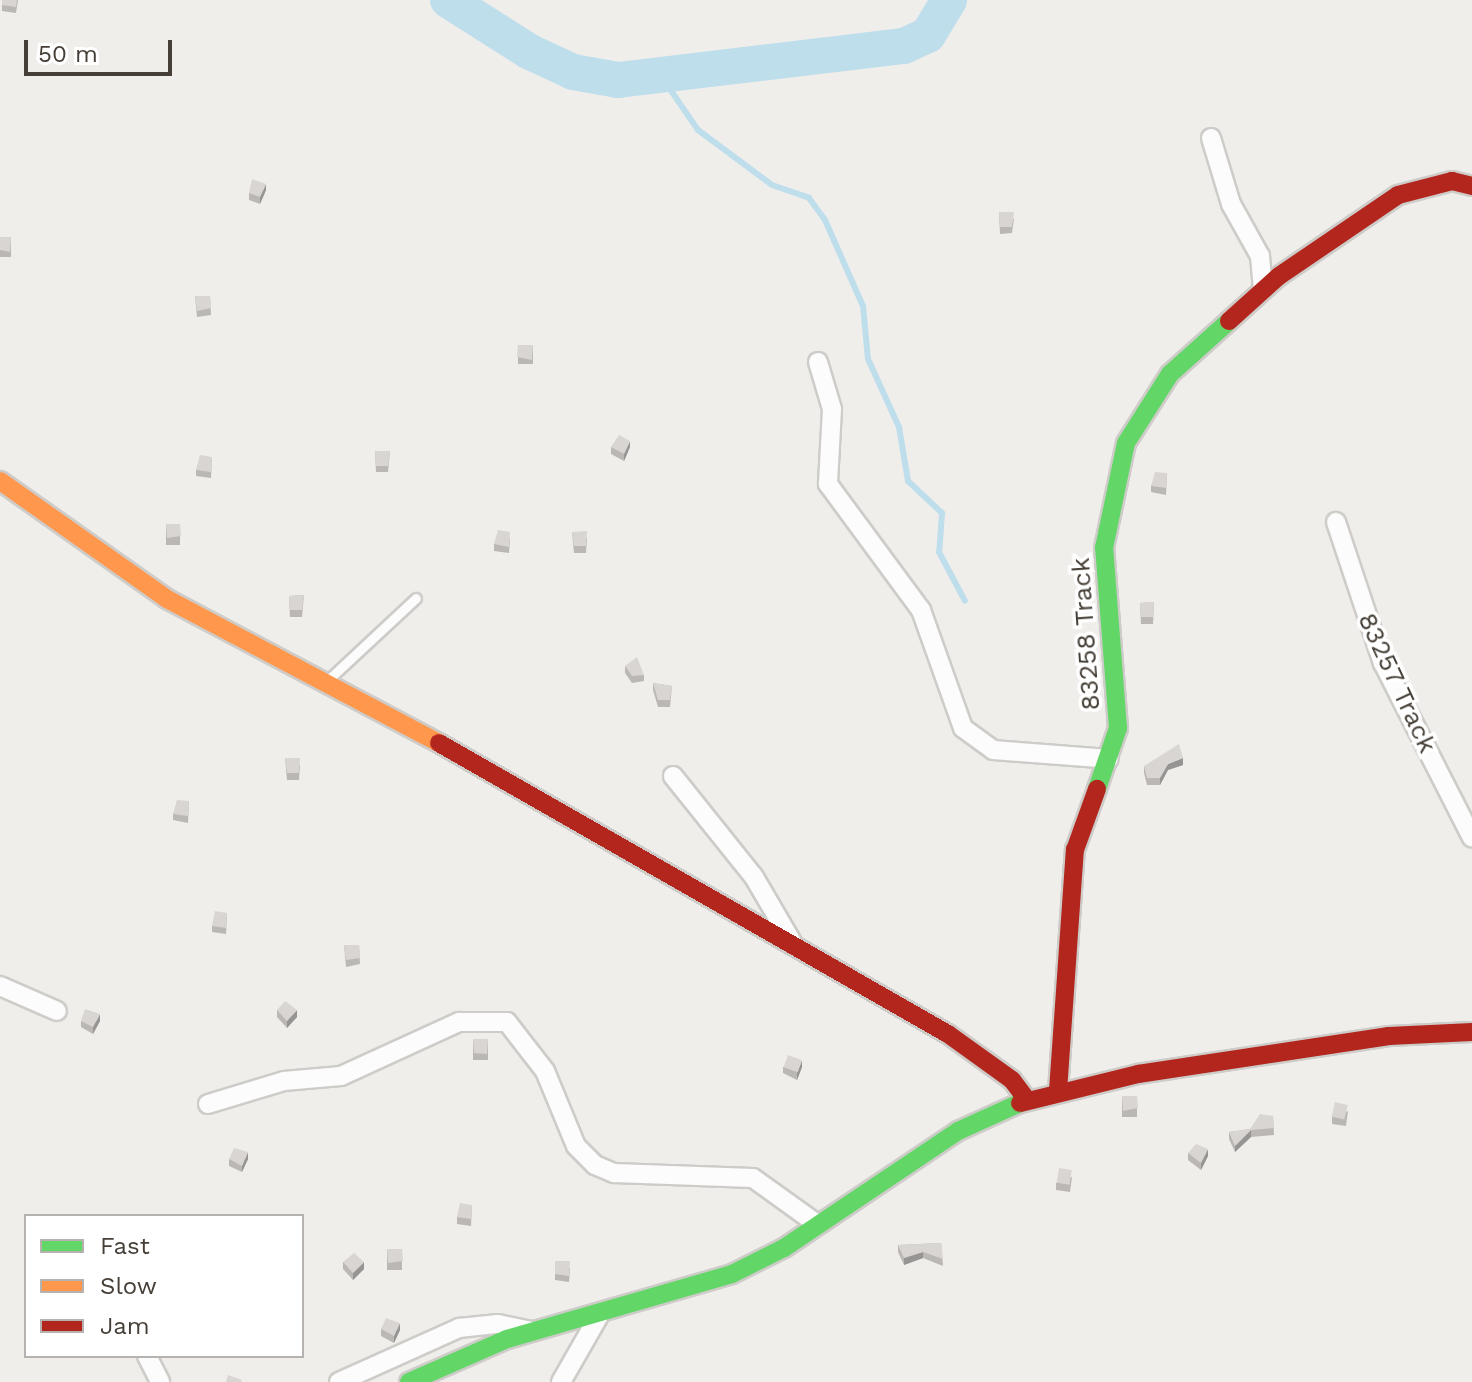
<!DOCTYPE html>
<style>
body{margin:0}
#map{position:relative;width:1472px;height:1382px;overflow:hidden;background:#f0eeeb;font-family:"Work Sans",sans-serif}
div>[style]{position:absolute}
[style*='--x']{left:calc(var(--x)*1px);top:calc(var(--y)*1px);width:calc(var(--w)*1px);rotate:calc(var(--a)*1deg)}
.stream>*{height:6px;margin:-3px;padding:0 3px;transform-origin:3px;border-radius:3px;background:#bedeec}
.river>*{height:36px;margin:-18px;padding:0 18px;transform-origin:18px;border-radius:18px;background:#bedeec}
.roads{filter:drop-shadow(2px 0 #ceccc9) drop-shadow(-2px 0 #ceccc9) drop-shadow(0 2px #ceccc9) drop-shadow(0 -2px #ceccc9)}
.lane>*{height:9px;margin:-4.5px;padding:0 4.5px;transform-origin:4.5px;border-radius:4.5px;background:#fdfcfc}
.street>*{height:18px;margin:-9px;padding:0 9px;transform-origin:9px;border-radius:9px;background:#fdfcfc}
.fast>*{height:18px;margin:-9px;padding:0 9px;transform-origin:9px;border-radius:9px;background:#63d668}
.slow>*{height:18px;margin:-9px;padding:0 9px;transform-origin:9px;border-radius:9px;background:#ff974d}
.jam>*{height:18px;margin:-9px;padding:0 9px;transform-origin:9px;border-radius:9px;background:#b3261e}
.wall>*{inset:0;background:#bab7b5;transform-origin:0 0}
.shaded-wall>*{inset:0;background:#979593}
.building>*{inset:0;background:#d8d5d2;transform-origin:0 0}
span{translate:-50% -50%;white-space:nowrap;text-align:center;line-height:1.15;-webkit-text-stroke:7px #fff;paint-order:stroke}
.street-label{font-size:26px;color:#463f37}
.legend{position:absolute;left:24px;top:1214px;width:280px;height:144px;box-sizing:border-box;background:#fff;border:2px solid #b5b2af;margin:0;padding:10px 14px;list-style:none;font-size:24px;color:#463f37}
.legend li{display:flex;align-items:center;gap:16px;height:40px}
.legend b{width:40px;border:2px solid #b5b2af}
.scale{position:absolute;left:24px;top:40px;width:148px;height:36px;box-sizing:border-box;border:4px solid #463f37;border-top:0;padding-left:10px;font-size:24px;line-height:28px;white-space:nowrap;color:#463f37;-webkit-text-stroke:6px #fff;paint-order:stroke}
</style>
<div id="map">
<div class="stream">
<i style="--x:663;--y:79;--w:62;--a:55.5"></i>
<i style="--x:698;--y:130;--w:92;--a:36.6"></i>
<i style="--x:772;--y:185;--w:39;--a:19"></i>
<i style="--x:809;--y:198;--w:27;--a:54"></i>
<i style="--x:825;--y:220;--w:94;--a:66.2"></i>
<i style="--x:863;--y:306;--w:53;--a:84.6"></i>
<i style="--x:868;--y:359;--w:75;--a:65.5"></i>
<i style="--x:899;--y:427;--w:55;--a:80.5"></i>
<i style="--x:908;--y:481;--w:47;--a:43.3"></i>
<i style="--x:942;--y:513;--w:39;--a:94"></i>
<i style="--x:939;--y:552;--w:55;--a:62"></i>
</div>
<div class="river">
<i style="--x:448;--y:0;--w:97;--a:32.4"></i>
<i style="--x:530;--y:52;--w:47;--a:24.9"></i>
<i style="--x:573;--y:72;--w:46;--a:10.1"></i>
<i style="--x:618;--y:80;--w:288;--a:-6.8"></i>
<i style="--x:904;--y:46;--w:26;--a:-25"></i>
<i style="--x:928;--y:35;--w:41;--a:-59"></i>
</div>
<div class="roads">
<div class="lane">
<i style="--x:328;--y:680;--w:120;--a:-43"></i>
</div>
<div class="street">
<i style="--x:1211;--y:138;--w:69;--a:73.1"></i>
<i style="--x:1231;--y:204;--w:60;--a:60.9"></i>
<i style="--x:1260;--y:256;--w:33;--a:85"></i>
<i style="--x:818;--y:362;--w:49;--a:73.4"></i>
<i style="--x:832;--y:409;--w:75;--a:93.1"></i>
<i style="--x:828;--y:484;--w:157;--a:53.6"></i>
<i style="--x:921;--y:610;--w:125;--a:70.4"></i>
<i style="--x:963;--y:728;--w:37;--a:36"></i>
<i style="--x:993;--y:750;--w:116;--a:4.4"></i>
<i style="--x:1336;--y:522;--w:149;--a:71.6"></i>
<i style="--x:1383;--y:663;--w:196;--a:63"></i>
<i style="--x:673;--y:776;--w:129;--a:51.3"></i>
<i style="--x:754;--y:877;--w:75;--a:59.7"></i>
<i style="--x:0;--y:986;--w:62;--a:23.7"></i>
<i style="--x:208;--y:1104;--w:79;--a:-16.8"></i>
<i style="--x:284;--y:1081;--w:57;--a:-5"></i>
<i style="--x:341;--y:1076;--w:130;--a:-24.6"></i>
<i style="--x:459;--y:1022;--w:48;--a:0"></i>
<i style="--x:507;--y:1022;--w:62;--a:52.2"></i>
<i style="--x:545;--y:1071;--w:81;--a:67.5"></i>
<i style="--x:576;--y:1146;--w:27;--a:45"></i>
<i style="--x:595;--y:1165;--w:21;--a:23"></i>
<i style="--x:614;--y:1173;--w:139;--a:2.1"></i>
<i style="--x:753;--y:1178;--w:79;--a:35.7"></i>
<i style="--x:147;--y:1356;--w:29;--a:63"></i>
<i style="--x:339;--y:1382;--w:132;--a:-24.2"></i>
<i style="--x:459;--y:1328;--w:39;--a:-6"></i>
<i style="--x:498;--y:1324;--w:33;--a:12"></i>
<i style="--x:561;--y:1382;--w:78;--a:-60.2"></i>
</div>
<div class="fast">
<i style="--x:1097;--y:789;--w:65;--a:-71"></i>
<i style="--x:1118;--y:728;--w:181;--a:-94.4"></i>
<i style="--x:1104;--y:548;--w:107;--a:-78.2"></i>
<i style="--x:1126;--y:443;--w:82;--a:-57.5"></i>
<i style="--x:1170;--y:374;--w:79;--a:-41.9"></i>
<i style="--x:409;--y:1382;--w:107;--a:-23.7"></i>
<i style="--x:507;--y:1339;--w:234;--a:-16.1"></i>
<i style="--x:732;--y:1274;--w:58;--a:-26.6"></i>
<i style="--x:784;--y:1248;--w:210;--a:-33.9"></i>
<i style="--x:958;--y:1131;--w:68;--a:-24.3"></i>
</div>
<div class="slow">
<i style="--x:0;--y:481;--w:204;--a:35.2"></i>
<i style="--x:167;--y:599;--w:308;--a:27.9"></i>
</div>
<div class="jam">
<i style="--x:1229;--y:321;--w:67;--a:-42"></i>
<i style="--x:1279;--y:276;--w:144;--a:-34.2"></i>
<i style="--x:1398;--y:195;--w:56;--a:-14.5"></i>
<i style="--x:1452;--y:181;--w:21;--a:14"></i>
<i style="--x:439;--y:743;--w:586;--a:29.76"></i>
<i style="--x:948;--y:1034;--w:79;--a:35.7"></i>
<i style="--x:1012;--y:1080;--w:25;--a:53"></i>
<i style="--x:1058;--y:1091;--w:242;--a:-86"></i>
<i style="--x:1075;--y:850;--w:65;--a:-70.2"></i>
<i style="--x:1020;--y:1103;--w:122;--a:-13.8"></i>
<i style="--x:1138;--y:1074;--w:254;--a:-8.6"></i>
<i style="--x:1389;--y:1036;--w:83;--a:-2.8"></i>
</div>
</div>
<div class="wall">
<i style="clip-path:polygon(2px 0,18px 0,16px 13px,2px 11px)"></i>
<i style="clip-path:polygon(266px 190px,260px 204px,249px 200px,249px 193px)"></i>
<i style="clip-path:polygon(999px 212px,1014px 219px,1012px 233px,1000px 234px)"></i>
<i style="left:0;top:237px;width:11px;height:20px"></i>
<i style="clip-path:polygon(195px 296px,210px 296px,211px 315px,197px 317px)"></i>
<i style="left:518px;top:345px;width:15px;height:19px"></i>
<i style="clip-path:polygon(611px 447px,630px 447px,624px 461px,611px 454px)"></i>
<i style="clip-path:polygon(375px 451px,390px 451px,388px 472px,376px 472px)"></i>
<i style="clip-path:polygon(212px 457px,211px 478px,196px 476px,196px 470px)"></i>
<i style="clip-path:polygon(1167px 473px,1166px 495px,1151px 492px,1151px 486px)"></i>
<i style="left:166px;top:524px;width:14px;height:21px"></i>
<i style="clip-path:polygon(572px 532px,587px 538px,586px 553px,574px 553px)"></i>
<i style="clip-path:polygon(510px 539px,509px 553px,494px 551px,494px 544px)"></i>
<i style="clip-path:polygon(304px 595px,302px 617px,290px 617px,289px 596px)"></i>
<i style="clip-path:polygon(1154px 602px,1153px 624px,1141px 624px,1140px 603px)"></i>
<i style="clip-path:polygon(625px 666px,644px 675px,644px 681px,632px 683px,625px 673px)"></i>
<i style="clip-path:polygon(653px 683px,672px 686px,670px 707px,658px 707px,653px 690px)"></i>
<i style="clip-path:polygon(285px 758px,300px 765px,299px 780px,287px 780px)"></i>
<i style="clip-path:polygon(1183px 765px,1168px 770px,1160px 785px,1147px 785px,1144px 773px,1144px 766px)"></i>
<i style="clip-path:polygon(189px 801px,188px 823px,173px 820px,173px 814px)"></i>
<i style="clip-path:polygon(227px 913px,226px 934px,212px 932px,212px 926px)"></i>
<i style="clip-path:polygon(344px 945px,359px 945px,360px 964px,346px 967px)"></i>
<i style="clip-path:polygon(277px 1010px,297px 1017px,287px 1028px,277px 1017px)"></i>
<i style="clip-path:polygon(81px 1021px,100px 1021px,93px 1034px,81px 1027px)"></i>
<i style="left:473px;top:1039px;width:15px;height:21px"></i>
<i style="clip-path:polygon(783px 1067px,802px 1067px,797px 1080px,783px 1073px)"></i>
<i style="left:1122px;top:1096px;width:15px;height:21px"></i>
<i style="clip-path:polygon(1348px 1111px,1346px 1126px,1332px 1124px,1332px 1117px)"></i>
<i style="clip-path:polygon(1273px 1116px,1274px 1135px,1251px 1137px,1235px 1152px,1229px 1139px,1229px 1132px,1250px 1129px)"></i>
<i style="clip-path:polygon(1188px 1153px,1208px 1156px,1201px 1170px,1188px 1160px)"></i>
<i style="clip-path:polygon(229px 1159px,248px 1159px,242px 1172px,229px 1166px)"></i>
<i style="clip-path:polygon(1072px 1177px,1070px 1192px,1056px 1190px,1056px 1183px)"></i>
<i style="clip-path:polygon(472px 1205px,471px 1226px,457px 1224px,457px 1217px)"></i>
<i style="clip-path:polygon(941px 1243px,943px 1266px,923px 1258px,904px 1265px,898px 1252px,898px 1245px)"></i>
<i style="left:387px;top:1249px;width:15px;height:21px"></i>
<i style="clip-path:polygon(555px 1261px,570px 1268px,569px 1282px,555px 1280px)"></i>
<i style="clip-path:polygon(343px 1262px,364px 1269px,353px 1280px,343px 1269px)"></i>
<i style="clip-path:polygon(381px 1329px,400px 1330px,394px 1343px,381px 1336px)"></i>
</div>
<div class="shaded-wall">
<i style="clip-path:polygon(266px 184px,266px 190px,260px 204px,260px 197px)"></i>
<i style="clip-path:polygon(630px 441px,630px 447px,624px 461px,624px 454px)"></i>
<i style="clip-path:polygon(1183px 758px,1183px 765px,1168px 770px,1160px 785px,1160px 778px,1168px 764px)"></i>
<i style="clip-path:polygon(297px 1010px,297px 1017px,287px 1028px,287px 1021px)"></i>
<i style="clip-path:polygon(100px 1014px,100px 1021px,93px 1034px,93px 1027px)"></i>
<i style="clip-path:polygon(802px 1060px,802px 1067px,797px 1080px,797px 1073px)"></i>
<i style="clip-path:polygon(1251px 1130px,1251px 1137px,1235px 1152px,1235px 1146px)"></i>
<i style="clip-path:polygon(1208px 1149px,1208px 1156px,1201px 1170px,1201px 1163px)"></i>
<i style="clip-path:polygon(248px 1152px,248px 1159px,242px 1172px,242px 1166px)"></i>
<i style="clip-path:polygon(923px 1252px,923px 1258px,904px 1265px,904px 1258px)"></i>
<i style="clip-path:polygon(364px 1262px,364px 1269px,353px 1280px,353px 1273px)"></i>
<i style="clip-path:polygon(400px 1323px,400px 1330px,394px 1343px,394px 1336px)"></i>
</div>
<div class="building">
<i style="clip-path:polygon(2px 0,17px 0,16px 7px,2px 5px)"></i>
<i style="clip-path:polygon(252px 179px,266px 184px,260px 197px,249px 193px)"></i>
<i style="clip-path:polygon(999px 212px,1014px 212px,1012px 227px,1000px 227px)"></i>
<i style="clip-path:polygon(0 237px,11px 237px,10px 252px,0 250px)"></i>
<i style="clip-path:polygon(195px 296px,210px 296px,211px 308px,197px 311px)"></i>
<i style="clip-path:polygon(518px 345px,533px 345px,532px 360px,517px 357px)"></i>
<i style="clip-path:polygon(619px 435px,630px 441px,624px 454px,611px 447px)"></i>
<i style="clip-path:polygon(375px 451px,390px 451px,388px 466px,376px 466px)"></i>
<i style="clip-path:polygon(200px 455px,212px 457px,211px 472px,196px 470px)"></i>
<i style="clip-path:polygon(1155px 472px,1167px 473px,1166px 488px,1151px 486px)"></i>
<i style="clip-path:polygon(166px 524px,180px 524px,181px 536px,167px 538px)"></i>
<i style="clip-path:polygon(498px 530px,510px 532px,509px 547px,494px 544px)"></i>
<i style="clip-path:polygon(587px 531px,586px 546px,574px 546px,572px 532px)"></i>
<i style="clip-path:polygon(304px 595px,302px 610px,290px 610px,289px 596px)"></i>
<i style="clip-path:polygon(1154px 602px,1153px 617px,1141px 617px,1140px 603px)"></i>
<i style="clip-path:polygon(637px 657px,644px 675px,632px 676px,625px 666px)"></i>
<i style="clip-path:polygon(653px 683px,672px 686px,670px 700px,658px 700px)"></i>
<i style="clip-path:polygon(1179px 744px,1183px 758px,1168px 764px,1160px 778px,1147px 778px,1144px 766px)"></i>
<i style="clip-path:polygon(285px 758px,300px 758px,299px 773px,287px 773px)"></i>
<i style="clip-path:polygon(177px 800px,189px 801px,188px 816px,173px 814px)"></i>
<i style="clip-path:polygon(215px 911px,227px 913px,226px 928px,212px 926px)"></i>
<i style="clip-path:polygon(344px 945px,359px 945px,360px 958px,346px 960px)"></i>
<i style="clip-path:polygon(285px 1001px,297px 1010px,287px 1021px,277px 1010px)"></i>
<i style="clip-path:polygon(85px 1009px,100px 1014px,93px 1027px,81px 1021px)"></i>
<i style="clip-path:polygon(473px 1039px,488px 1039px,487px 1054px,474px 1053px)"></i>
<i style="left:788px;top:1055px;width:15px;height:13px;rotate:20deg"></i>
<i style="clip-path:polygon(1122px 1096px,1137px 1096px,1138px 1108px,1123px 1111px)"></i>
<i style="left:1335px;top:1102px;width:13px;height:15px;rotate:13deg"></i>
<i style="clip-path:polygon(1260px 1114px,1273px 1116px,1274px 1128px,1251px 1130px,1235px 1146px,1229px 1132px,1250px 1129px)"></i>
<i style="clip-path:polygon(1196px 1144px,1208px 1149px,1201px 1163px,1188px 1153px)"></i>
<i style="clip-path:polygon(234px 1148px,248px 1152px,242px 1166px,229px 1159px)"></i>
<i style="left:1059px;top:1168px;width:13px;height:15px;rotate:9deg"></i>
<i style="clip-path:polygon(460px 1203px,472px 1205px,471px 1219px,457px 1217px)"></i>
<i style="clip-path:polygon(941px 1243px,943px 1259px,923px 1252px,904px 1258px,898px 1245px)"></i>
<i style="clip-path:polygon(387px 1249px,402px 1249px,403px 1261px,388px 1263px)"></i>
<i style="clip-path:polygon(354px 1253px,364px 1262px,353px 1273px,343px 1262px)"></i>
<i style="clip-path:polygon(555px 1261px,570px 1261px,569px 1276px,555px 1274px)"></i>
<i style="clip-path:polygon(386px 1318px,400px 1323px,394px 1336px,381px 1329px)"></i>
<i style="clip-path:polygon(228px 1375px,242px 1380px,241px 1382px,226px 1382px)"></i>
</div>
<div class="street-label">
<span style="left:1086px;top:634px;rotate:-94deg">83258 Track</span>
<span style="left:1397px;top:683px;rotate:65deg">83257 Track</span>
</div>
<ul class="legend">
<li><b style="height:10px;background:#63d668"></b>Fast</li>
<li><b style="height:10px;background:#ff974d"></b>Slow</li>
<li><b style="height:10px;background:#b3261e"></b>Jam</li>
</ul>
<div class="scale">50 m</div>
</div>
